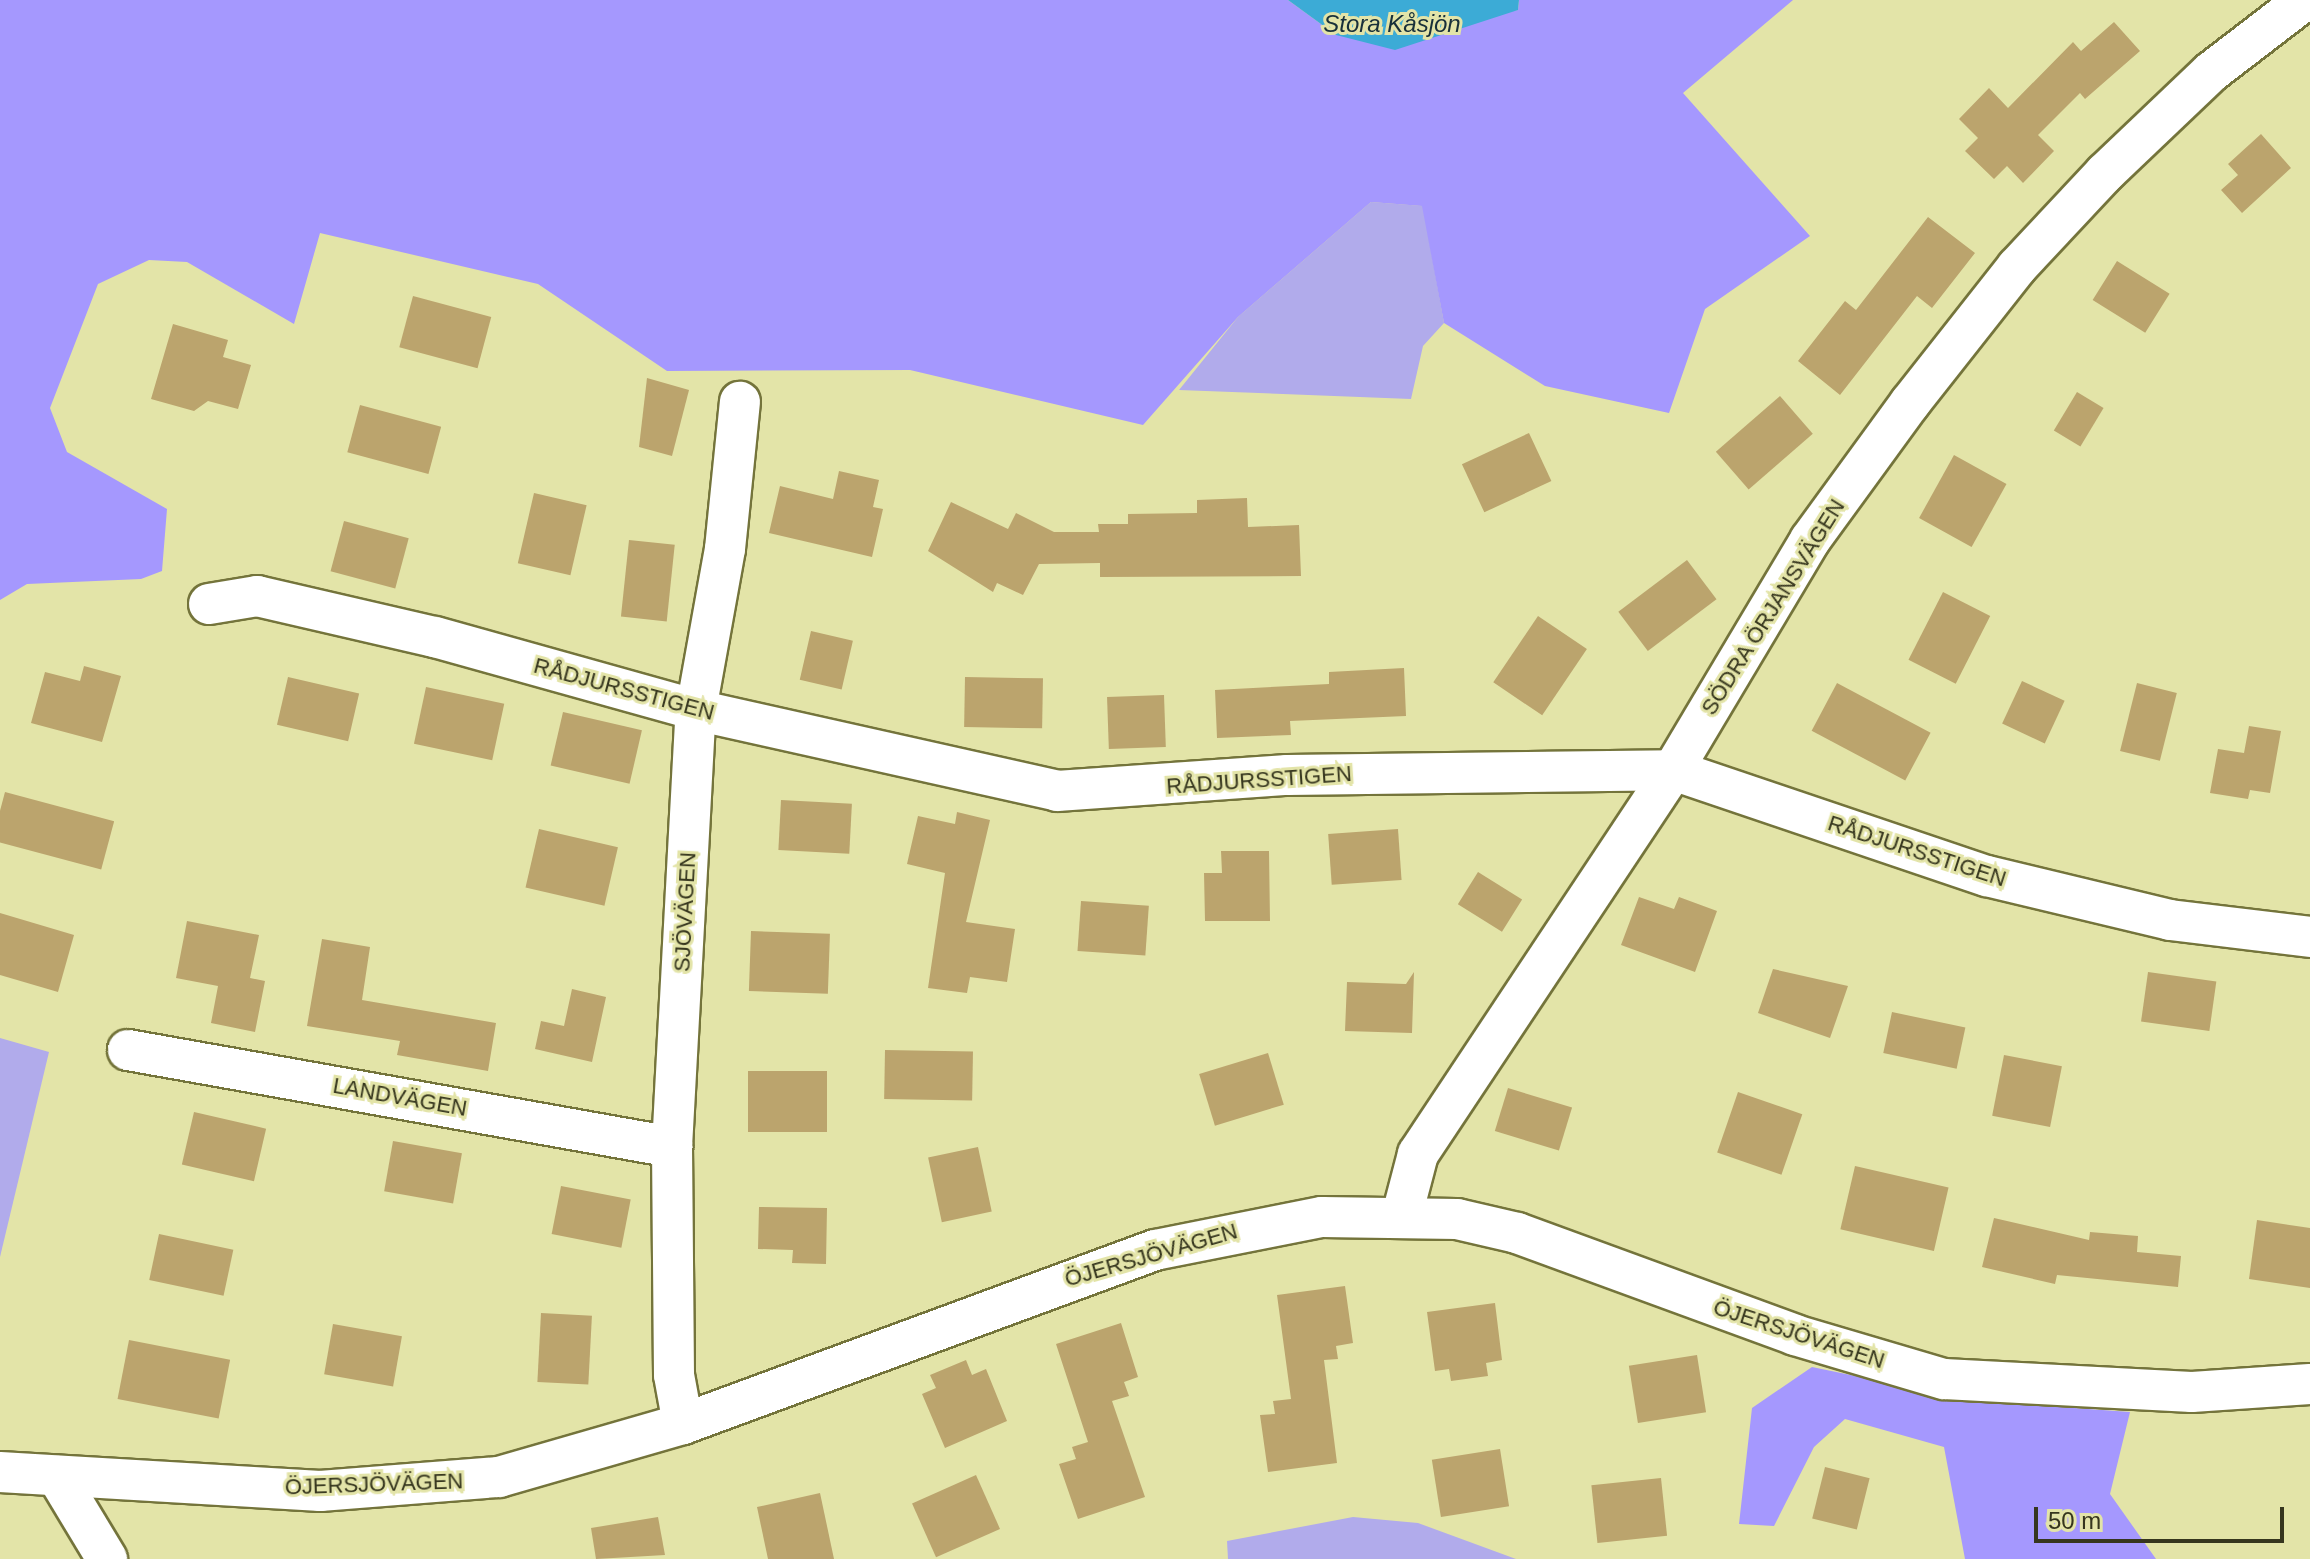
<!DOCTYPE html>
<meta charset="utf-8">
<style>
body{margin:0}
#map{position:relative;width:2310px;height:1559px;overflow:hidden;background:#e3e4a8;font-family:Arial,sans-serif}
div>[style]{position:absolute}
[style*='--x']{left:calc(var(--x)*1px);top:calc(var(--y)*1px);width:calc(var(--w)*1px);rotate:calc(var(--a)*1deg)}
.green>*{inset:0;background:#b1abeb}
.forest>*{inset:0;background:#a598fe}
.water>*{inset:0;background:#3cabd6}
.building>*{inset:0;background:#bba46d;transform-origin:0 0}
.roads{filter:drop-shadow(2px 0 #74743b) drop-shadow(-2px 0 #74743b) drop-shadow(0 2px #74743b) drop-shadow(0 -2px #74743b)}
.minor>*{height:40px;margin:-20px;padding:0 20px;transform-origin:20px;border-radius:20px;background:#fff}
span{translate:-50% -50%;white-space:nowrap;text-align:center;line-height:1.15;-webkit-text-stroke:6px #e3e4a8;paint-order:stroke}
.street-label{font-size:22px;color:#36361e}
.water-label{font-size:24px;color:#18303a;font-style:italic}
.scale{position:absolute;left:2034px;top:1507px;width:250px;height:36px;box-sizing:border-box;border:4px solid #36361e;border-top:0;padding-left:10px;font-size:24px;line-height:28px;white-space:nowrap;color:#36361e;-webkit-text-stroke:6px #e3e4a8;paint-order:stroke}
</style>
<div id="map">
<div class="green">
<i style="clip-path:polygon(1371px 202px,1423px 206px,1444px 323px,1423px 346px,1411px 399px,1179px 390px,1238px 317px)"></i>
<i style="clip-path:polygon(0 1038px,49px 1052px,0 1257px)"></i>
<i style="clip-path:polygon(1353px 1517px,1418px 1523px,1516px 1559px,1228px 1559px,1227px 1541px)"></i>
</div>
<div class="forest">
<i style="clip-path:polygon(0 0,1288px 0,1336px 35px,1518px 10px,1519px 0,1793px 0,1683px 93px,1810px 236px,1705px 309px,1669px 413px,1545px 386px,1444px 323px,1422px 206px,1371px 202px,1238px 317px,1143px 425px,910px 370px,667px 371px,538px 284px,320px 233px,294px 324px,187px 262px,149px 260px,98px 284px,50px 408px,67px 452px,167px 509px,162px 571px,141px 579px,27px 584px,0 600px)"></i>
<i style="clip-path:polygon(1812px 1367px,1976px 1401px,2130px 1412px,2110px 1494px,2156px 1559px,1965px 1559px,1944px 1447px,1845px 1419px,1814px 1447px,1774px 1526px,1739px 1524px,1752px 1408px)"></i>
</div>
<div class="water">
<i style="clip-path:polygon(1288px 0,1519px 0,1518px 10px,1395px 50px,1336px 35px)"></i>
</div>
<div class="building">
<i style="clip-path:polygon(2114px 22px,2140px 51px,2085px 99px,2080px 93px,2038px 135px,2054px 151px,2023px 183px,2007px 166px,1994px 179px,1965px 151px,1978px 138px,1959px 119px,1989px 88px,2008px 108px,2073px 42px,2081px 51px)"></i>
<i style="clip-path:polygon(2261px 134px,2291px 168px,2242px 213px,2221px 190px,2238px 175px,2228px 164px)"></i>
<i style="clip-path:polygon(1928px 217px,1975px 253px,1932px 308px,1917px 296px,1840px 395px,1798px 361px,1845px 301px,1856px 310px)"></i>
<i style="left:2117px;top:261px;width:62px;height:46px;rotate:32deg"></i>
<i style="left:413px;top:296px;width:81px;height:53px;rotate:15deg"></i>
<i style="clip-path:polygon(173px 324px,228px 340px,223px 357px,251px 365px,238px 409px,208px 401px,194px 411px,151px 399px)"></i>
<i style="clip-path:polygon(647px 378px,689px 390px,672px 456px,639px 447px)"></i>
<i style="left:2077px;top:392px;width:31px;height:45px;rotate:31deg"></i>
<i style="left:1780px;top:396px;width:50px;height:85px;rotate:49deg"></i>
<i style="left:360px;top:405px;width:84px;height:49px;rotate:15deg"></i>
<i style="left:1529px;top:433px;width:53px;height:74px;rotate:65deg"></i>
<i style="left:1954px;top:455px;width:60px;height:72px;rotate:29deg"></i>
<i style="clip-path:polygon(839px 471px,879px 480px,873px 507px,883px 509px,872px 557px,769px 533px,780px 486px,833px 499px)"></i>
<i style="left:534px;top:493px;width:54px;height:72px;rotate:13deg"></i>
<i style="clip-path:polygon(1247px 498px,1248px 527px,1299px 525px,1301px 576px,1100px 577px,1100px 563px,1039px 564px,1023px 595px,997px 583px,993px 592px,928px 551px,951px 502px,1008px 529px,1016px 513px,1054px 532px,1099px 532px,1098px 524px,1128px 524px,1128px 514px,1197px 513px,1197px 500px)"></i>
<i style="left:344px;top:521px;width:67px;height:52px;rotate:15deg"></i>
<i style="left:629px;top:540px;width:46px;height:77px;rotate:6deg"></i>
<i style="left:1687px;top:560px;width:49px;height:86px;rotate:53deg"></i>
<i style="left:1943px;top:592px;width:53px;height:76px;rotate:27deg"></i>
<i style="left:1538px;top:616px;width:59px;height:80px;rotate:34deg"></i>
<i style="left:811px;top:631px;width:43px;height:50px;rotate:13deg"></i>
<i style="clip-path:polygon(84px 666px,121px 676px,102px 742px,31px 723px,45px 672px,80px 681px)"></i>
<i style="clip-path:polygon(1404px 668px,1406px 716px,1290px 721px,1291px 735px,1217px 738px,1215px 690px,1329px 684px,1329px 672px)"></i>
<i style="left:288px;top:677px;width:73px;height:49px;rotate:13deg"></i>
<i style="left:965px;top:677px;width:78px;height:50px;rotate:1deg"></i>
<i style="left:2022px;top:681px;width:47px;height:47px;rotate:25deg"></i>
<i style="left:1837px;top:683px;width:106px;height:54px;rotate:28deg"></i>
<i style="left:2137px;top:683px;width:41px;height:70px;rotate:14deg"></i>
<i style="left:426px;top:687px;width:80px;height:58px;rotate:12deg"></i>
<i style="left:1164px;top:695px;width:52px;height:57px;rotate:88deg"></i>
<i style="left:563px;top:712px;width:81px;height:55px;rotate:13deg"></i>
<i style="clip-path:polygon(2249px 726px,2281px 731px,2270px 793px,2250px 790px,2248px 799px,2210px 793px,2218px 749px,2244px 753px)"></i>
<i style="left:5px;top:792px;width:113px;height:50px;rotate:15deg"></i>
<i style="left:781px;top:800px;width:71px;height:50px;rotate:3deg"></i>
<i style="clip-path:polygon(957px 812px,990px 820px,966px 922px,1015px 929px,1007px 982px,970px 977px,967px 993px,928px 988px,945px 873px,907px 864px,918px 816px,955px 824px)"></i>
<i style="left:539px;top:829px;width:81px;height:60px;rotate:13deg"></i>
<i style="left:1398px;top:829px;width:51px;height:70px;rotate:86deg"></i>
<i style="clip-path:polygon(1221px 851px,1269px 851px,1270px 921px,1205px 921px,1204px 873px,1222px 873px)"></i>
<i style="left:1478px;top:872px;width:52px;height:38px;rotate:32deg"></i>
<i style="clip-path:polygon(1639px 897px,1674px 909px,1679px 897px,1717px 911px,1695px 972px,1621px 945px)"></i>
<i style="left:1081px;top:901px;width:68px;height:50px;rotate:4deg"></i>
<i style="clip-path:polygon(0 913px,74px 935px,58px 992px,0 975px)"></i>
<i style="clip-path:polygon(187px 921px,259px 935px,250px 978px,265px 981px,255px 1032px,211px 1023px,218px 986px,176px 978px)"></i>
<i style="left:751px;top:931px;width:79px;height:60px;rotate:2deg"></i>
<i style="clip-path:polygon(322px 939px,370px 947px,362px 1000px,496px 1023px,488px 1071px,397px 1055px,400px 1041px,307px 1026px)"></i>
<i style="clip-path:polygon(1773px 969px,1848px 986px,1830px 1038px,1758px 1013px)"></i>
<i style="clip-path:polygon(1414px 972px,1412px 1033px,1345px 1031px,1347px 982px,1406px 984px)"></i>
<i style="left:2148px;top:972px;width:69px;height:50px;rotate:8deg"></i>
<i style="clip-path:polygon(572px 989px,606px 997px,592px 1062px,535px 1049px,541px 1021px,564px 1026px)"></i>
<i style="left:1892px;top:1012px;width:75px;height:42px;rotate:12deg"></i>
<i style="left:885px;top:1050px;width:88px;height:49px;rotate:1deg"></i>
<i style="left:1268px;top:1053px;width:54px;height:72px;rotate:73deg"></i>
<i style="left:2004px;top:1055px;width:59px;height:62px;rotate:11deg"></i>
<i style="left:748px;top:1071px;width:79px;height:61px"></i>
<i style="left:1508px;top:1088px;width:67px;height:45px;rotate:17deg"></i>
<i style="left:1738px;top:1092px;width:68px;height:64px;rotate:19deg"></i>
<i style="left:194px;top:1112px;width:74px;height:54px;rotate:13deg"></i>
<i style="left:393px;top:1141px;width:70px;height:51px;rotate:10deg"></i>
<i style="left:978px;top:1147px;width:66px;height:51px;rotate:78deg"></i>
<i style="left:1855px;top:1166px;width:96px;height:65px;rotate:13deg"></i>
<i style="left:561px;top:1186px;width:71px;height:49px;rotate:11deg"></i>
<i style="clip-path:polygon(759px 1207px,827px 1208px,826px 1264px,792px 1263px,793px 1250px,758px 1249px)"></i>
<i style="clip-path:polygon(1994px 1218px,2089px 1240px,2090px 1232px,2138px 1236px,2137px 1252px,2181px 1256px,2178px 1287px,2057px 1275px,2055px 1284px,1982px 1267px)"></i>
<i style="clip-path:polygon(2257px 1220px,2310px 1228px,2310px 1288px,2249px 1279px)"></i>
<i style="left:159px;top:1234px;width:76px;height:47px;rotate:12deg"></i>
<i style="clip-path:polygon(1345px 1286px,1353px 1343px,1336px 1346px,1338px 1359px,1324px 1360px,1337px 1463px,1268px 1472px,1260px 1415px,1275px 1414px,1273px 1401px,1291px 1399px,1277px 1295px)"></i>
<i style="clip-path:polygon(1495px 1303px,1502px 1360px,1486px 1363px,1488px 1376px,1451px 1381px,1449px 1369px,1435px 1371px,1427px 1312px)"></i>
<i style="left:541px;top:1313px;width:51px;height:69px;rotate:3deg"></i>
<i style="clip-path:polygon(1121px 1323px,1138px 1377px,1124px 1382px,1129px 1396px,1112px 1401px,1145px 1497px,1078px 1519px,1059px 1464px,1076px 1459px,1072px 1447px,1088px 1442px,1056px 1344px)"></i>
<i style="left:333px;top:1324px;width:70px;height:51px;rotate:10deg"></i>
<i style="left:129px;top:1340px;width:103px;height:60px;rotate:11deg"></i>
<i style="left:1697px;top:1355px;width:58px;height:69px;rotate:81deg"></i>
<i style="clip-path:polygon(966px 1360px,972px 1375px,986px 1369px,1007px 1421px,945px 1448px,922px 1394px,936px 1388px,930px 1375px)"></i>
<i style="left:1500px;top:1449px;width:58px;height:69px;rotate:81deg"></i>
<i style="left:1825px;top:1467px;width:46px;height:53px;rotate:14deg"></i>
<i style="left:976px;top:1475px;width:59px;height:70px;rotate:66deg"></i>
<i style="left:1661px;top:1478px;width:58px;height:70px;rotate:84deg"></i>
<i style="clip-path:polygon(820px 1493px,834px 1559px,768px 1559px,757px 1507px)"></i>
<i style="clip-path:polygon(658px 1517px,665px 1555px,596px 1559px,591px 1528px)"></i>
</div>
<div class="roads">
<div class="minor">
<i style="--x:209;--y:604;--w:49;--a:-9.5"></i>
<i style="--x:257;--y:596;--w:183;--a:13"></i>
<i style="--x:435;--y:637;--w:271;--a:15.6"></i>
<i style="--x:696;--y:710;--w:370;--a:12.6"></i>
<i style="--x:1057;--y:791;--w:231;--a:-4"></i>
<i style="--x:1287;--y:775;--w:386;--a:-0.7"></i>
<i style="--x:1673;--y:770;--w:331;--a:18.7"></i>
<i style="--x:1987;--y:876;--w:188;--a:13.5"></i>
<i style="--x:2170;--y:920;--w:141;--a:6.9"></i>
<i style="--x:128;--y:1050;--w:553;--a:10.11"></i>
<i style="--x:1402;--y:1215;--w:63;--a:-75.3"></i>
<i style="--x:1418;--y:1154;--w:461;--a:-56.4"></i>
<i style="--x:1673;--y:770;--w:268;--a:-59.2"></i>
<i style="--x:1810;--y:540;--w:170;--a:-53.9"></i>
<i style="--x:1910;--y:403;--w:173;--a:-51.8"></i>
<i style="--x:2017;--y:267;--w:129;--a:-46.9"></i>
<i style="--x:2105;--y:173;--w:146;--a:-43.6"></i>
<i style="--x:2211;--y:72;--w:118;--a:-37.5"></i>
<i style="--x:683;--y:1424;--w:50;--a:-100.4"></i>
<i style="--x:674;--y:1375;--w:228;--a:-90.5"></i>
<i style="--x:672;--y:1147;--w:438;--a:-86.9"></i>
<i style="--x:696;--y:710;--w:164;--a:-79.8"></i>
<i style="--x:725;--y:549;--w:148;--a:-84.2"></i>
<i style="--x:0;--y:1472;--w:321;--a:3.4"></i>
<i style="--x:320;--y:1491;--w:180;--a:-4.5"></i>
<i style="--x:499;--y:1477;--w:191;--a:-16.1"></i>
<i style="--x:683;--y:1424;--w:503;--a:-20.24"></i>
<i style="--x:1155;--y:1250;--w:170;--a:-11.2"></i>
<i style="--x:1322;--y:1217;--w:135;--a:0.8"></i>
<i style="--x:1457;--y:1219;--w:62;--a:13.1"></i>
<i style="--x:1517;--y:1233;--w:296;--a:20.1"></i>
<i style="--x:1795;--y:1335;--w:155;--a:16.5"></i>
<i style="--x:1944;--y:1379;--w:248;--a:3"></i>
<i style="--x:2192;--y:1392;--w:118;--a:-3.9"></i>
<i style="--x:57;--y:1476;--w:97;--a:58.9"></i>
</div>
</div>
<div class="street-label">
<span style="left:1773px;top:607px;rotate:-58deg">SÖDRA ÖRJANSVÄGEN</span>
<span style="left:624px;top:689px;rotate:15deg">RÅDJURSSTIGEN</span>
<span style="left:1259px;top:780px;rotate:-4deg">RÅDJURSSTIGEN</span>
<span style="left:1917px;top:851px;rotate:18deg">RÅDJURSSTIGEN</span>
<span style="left:685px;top:912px;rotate:-87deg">SJÖVÄGEN</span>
<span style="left:400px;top:1097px;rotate:10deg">LANDVÄGEN</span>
<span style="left:1151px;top:1255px;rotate:-16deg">ÖJERSJÖVÄGEN</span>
<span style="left:1799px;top:1334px;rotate:18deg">ÖJERSJÖVÄGEN</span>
<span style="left:374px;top:1484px;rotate:-2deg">ÖJERSJÖVÄGEN</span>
</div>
<div class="water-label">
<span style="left:1392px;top:24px">Stora Kåsjön</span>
</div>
<div class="scale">50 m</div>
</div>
